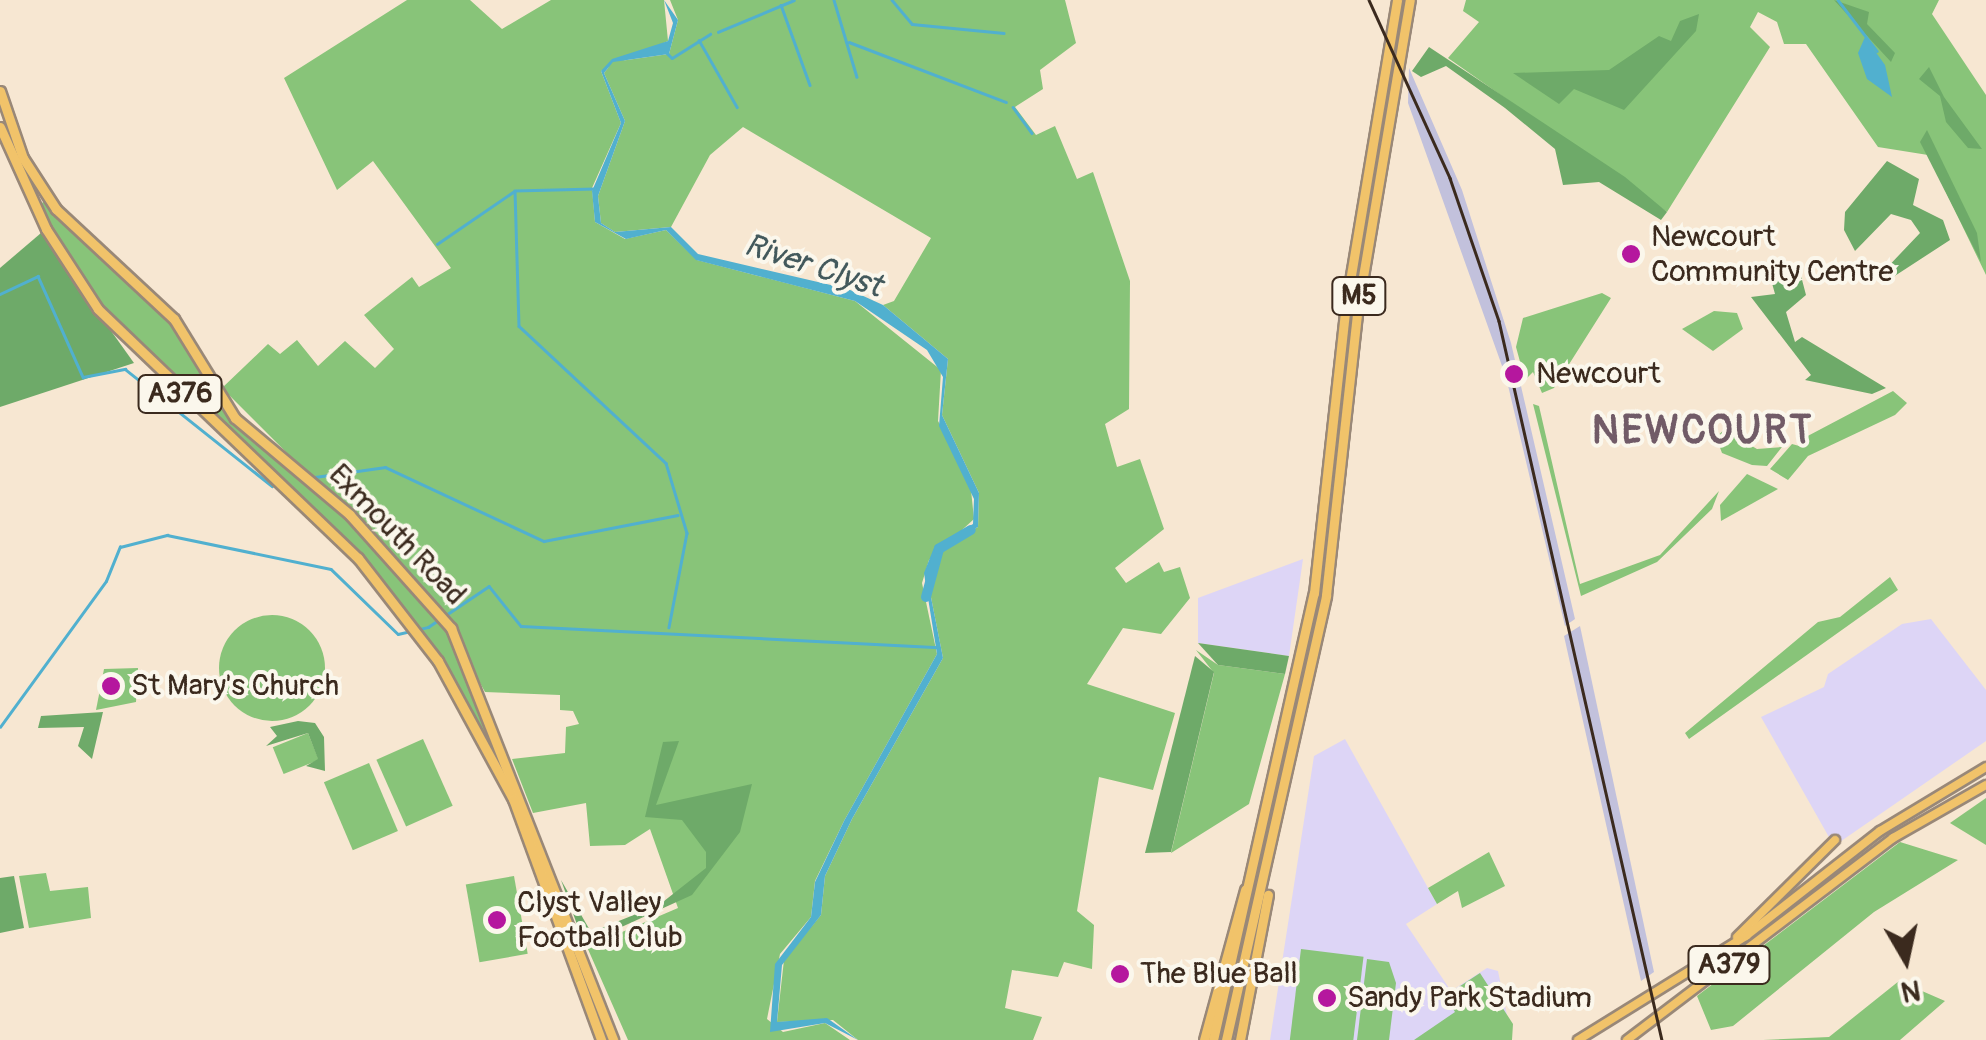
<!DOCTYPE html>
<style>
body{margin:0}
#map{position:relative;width:1986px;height:1040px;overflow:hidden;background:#f7e7d2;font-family:Pangolin,sans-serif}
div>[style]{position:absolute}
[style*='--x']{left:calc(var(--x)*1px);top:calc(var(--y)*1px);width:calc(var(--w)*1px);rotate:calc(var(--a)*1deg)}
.built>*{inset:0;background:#ddd5f6}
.industrial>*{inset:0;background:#c2c1dc}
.green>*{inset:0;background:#88c479;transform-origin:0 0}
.round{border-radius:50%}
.forest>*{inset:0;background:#6eaa69}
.water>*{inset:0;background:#51b0cf}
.stream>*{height:2.5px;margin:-1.25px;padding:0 1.25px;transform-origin:1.25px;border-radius:1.25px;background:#51b0cf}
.river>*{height:10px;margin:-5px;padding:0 5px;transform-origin:5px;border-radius:5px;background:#51b0cf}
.roads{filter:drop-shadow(2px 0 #998878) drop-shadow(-2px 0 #998878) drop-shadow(0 2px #998878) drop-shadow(0 -2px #998878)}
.major>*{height:8px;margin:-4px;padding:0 4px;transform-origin:4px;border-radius:4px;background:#f1c36a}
.highway>*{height:9px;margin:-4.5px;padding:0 4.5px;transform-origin:4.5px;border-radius:4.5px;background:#f1c36a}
.rail>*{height:2.5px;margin:-1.25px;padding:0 1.25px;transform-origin:1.25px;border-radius:1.25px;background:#3b2a1e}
.dots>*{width:28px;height:28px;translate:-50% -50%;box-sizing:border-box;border:5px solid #fbf7ec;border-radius:50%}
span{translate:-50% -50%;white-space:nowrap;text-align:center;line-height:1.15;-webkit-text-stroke:8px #fbf7ec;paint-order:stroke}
.shield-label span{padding:2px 8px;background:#fbf7ec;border:2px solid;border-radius:8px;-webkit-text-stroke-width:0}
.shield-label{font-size:28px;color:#3b2a1e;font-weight:700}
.poi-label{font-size:30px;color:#3b2a1e}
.left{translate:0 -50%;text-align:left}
.street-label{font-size:30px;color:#3b2a1e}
.water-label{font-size:32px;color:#43595c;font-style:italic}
.district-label{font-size:40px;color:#715b67;font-weight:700;letter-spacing:2.5px}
.north{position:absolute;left:1856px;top:910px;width:100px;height:100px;-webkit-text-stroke:8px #fbf7ec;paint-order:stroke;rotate:171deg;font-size:28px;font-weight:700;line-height:40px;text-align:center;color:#3b2a1e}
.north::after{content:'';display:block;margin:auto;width:35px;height:45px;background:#3b2a1e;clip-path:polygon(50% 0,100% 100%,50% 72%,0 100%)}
</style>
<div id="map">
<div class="built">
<i style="clip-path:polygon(1303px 559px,1289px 656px,1198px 643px,1198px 598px)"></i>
<i style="clip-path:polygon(1931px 619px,1986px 690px,1986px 741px,1834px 846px,1761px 717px,1824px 687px,1828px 674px,1902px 624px)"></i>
<i style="clip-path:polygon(1345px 739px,1437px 904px,1406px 924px,1451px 991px,1487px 968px,1498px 971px,1512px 1040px,1270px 1040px,1314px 756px)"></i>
</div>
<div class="industrial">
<i style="clip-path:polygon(1409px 68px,1462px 190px,1511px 343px,1575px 619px,1565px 626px,1506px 377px,1408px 103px)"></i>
<i style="clip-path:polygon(1580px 626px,1654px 972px,1641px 981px,1564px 636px)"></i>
</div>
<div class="green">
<i style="clip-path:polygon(407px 0,470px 0,502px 29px,551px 0,664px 0,668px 41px,601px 71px,621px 123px,592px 188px,595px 222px,625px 239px,666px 230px,697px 260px,855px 301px,941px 370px,938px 421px,970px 480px,974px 519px,929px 560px,922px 583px,937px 654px,844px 821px,815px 881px,811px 917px,780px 954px,767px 1019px,783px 1032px,825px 1023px,850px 1040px,628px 1040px,587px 947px,678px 908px,650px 829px,625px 845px,590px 846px,586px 803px,533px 813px,512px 759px,565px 753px,566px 727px,579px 724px,573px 711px,560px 710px,560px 695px,485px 692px,433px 599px,222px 388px,268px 344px,280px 354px,297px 340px,318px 366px,345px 341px,375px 368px,394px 349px,364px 315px,412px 277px,419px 287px,451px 268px,373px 161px,337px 190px,284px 78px)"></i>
<i style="clip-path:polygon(670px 0,1065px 0,1076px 43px,1040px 70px,1043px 89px,1015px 107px,1036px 135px,1055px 126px,1077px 179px,1093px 172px,1130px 281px,1129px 409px,1105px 424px,1117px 467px,1140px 459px,1164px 529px,1115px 568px,1126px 583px,1159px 562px,1164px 572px,1180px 567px,1190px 598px,1161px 634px,1123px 628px,1087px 684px,1175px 713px,1153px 790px,1099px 777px,1077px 911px,1094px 925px,1092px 969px,1064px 962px,1058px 977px,1012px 970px,1005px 1008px,1042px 1017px,1033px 1040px,858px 1040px,833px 1020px,777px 1022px,784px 960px,821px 915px,825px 876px,852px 819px,943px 658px,927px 577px,939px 547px,978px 527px,979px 493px,942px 415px,948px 359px,883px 305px,894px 301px,931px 238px,743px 127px,710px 155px,671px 227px,615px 232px,601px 223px,598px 196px,625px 121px,604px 73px,613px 62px,669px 54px,678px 20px)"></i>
<i style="clip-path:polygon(1466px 0,1939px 0,1932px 14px,1986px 95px,1986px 275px,1928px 155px,1878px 147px,1806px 44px,1784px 44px,1777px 22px,1758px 12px,1750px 27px,1770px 47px,1667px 212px,1448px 58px,1479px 22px,1463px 11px)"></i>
<i style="clip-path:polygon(47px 200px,174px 326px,248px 438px,362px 530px,449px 629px,537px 835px,457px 685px,407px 613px,121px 332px,51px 227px,40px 204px)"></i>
<i style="clip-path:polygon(1602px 293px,1611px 298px,1554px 388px,1542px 393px,1533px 372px,1525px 380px,1516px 347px,1523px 318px)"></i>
<i style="clip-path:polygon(1714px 311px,1737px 313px,1743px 329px,1713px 351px,1682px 329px)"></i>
<i style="clip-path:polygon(1893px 391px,1907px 403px,1895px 415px,1808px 456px,1788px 480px,1770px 469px,1792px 444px,1803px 447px,1802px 439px)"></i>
<i style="clip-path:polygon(1533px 404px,1539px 406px,1580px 584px,1660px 555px,1719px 491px,1712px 509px,1657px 562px,1581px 596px)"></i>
<i style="clip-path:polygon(1724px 430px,1757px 449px,1782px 447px,1767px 466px,1752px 465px,1722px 453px,1716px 437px)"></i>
<i style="clip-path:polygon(1747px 474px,1778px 489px,1721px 521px,1720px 505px)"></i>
<i style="clip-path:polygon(1890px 577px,1898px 590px,1689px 739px,1685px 733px,1818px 622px,1840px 617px)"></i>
<i class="round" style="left:219px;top:615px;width:106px;height:106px"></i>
<i style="clip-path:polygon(1196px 650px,1218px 665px,1285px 674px,1249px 804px,1171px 853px,1214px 673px)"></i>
<i style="clip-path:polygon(138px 668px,136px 702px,96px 710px,104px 669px)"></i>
<i style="left:308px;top:733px;width:29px;height:38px;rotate:68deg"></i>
<i style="left:423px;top:739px;width:73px;height:51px;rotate:66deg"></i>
<i style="left:369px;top:763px;width:74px;height:49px;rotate:67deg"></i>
<i style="clip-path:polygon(1986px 798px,1986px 845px,1950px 823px)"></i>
<i style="clip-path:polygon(1900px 842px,1958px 860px,1874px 912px,1733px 1026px,1711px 1030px,1697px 996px)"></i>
<i style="clip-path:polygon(1489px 852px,1505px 886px,1462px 908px,1458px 891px,1437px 904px,1428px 888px)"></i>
<i style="clip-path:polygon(46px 873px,50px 891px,88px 887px,91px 918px,29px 928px,19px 876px)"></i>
<i style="left:514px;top:876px;width:79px;height:49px;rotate:80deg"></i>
<i style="left:1301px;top:949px;width:63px;height:92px;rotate:7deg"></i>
<i style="clip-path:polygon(1367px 959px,1389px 962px,1396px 983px,1389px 1040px,1357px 1040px)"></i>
<i style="clip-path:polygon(1480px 973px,1513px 1024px,1512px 1040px,1414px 1040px,1455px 1012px,1445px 996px)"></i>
<i style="clip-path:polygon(1899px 981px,1945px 1001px,1900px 1040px,1763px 1040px,1829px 1037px)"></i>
</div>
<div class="forest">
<i style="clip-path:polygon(1834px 0,1869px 12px,1867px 24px,1895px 53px,1891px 62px)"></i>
<i style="clip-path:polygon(1699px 14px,1696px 31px,1624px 110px,1574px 89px,1559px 104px,1513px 73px,1609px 70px,1659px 36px,1671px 41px,1680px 21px)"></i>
<i style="clip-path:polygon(1429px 47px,1625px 177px,1667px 212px,1661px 220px,1599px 182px,1563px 185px,1555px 149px,1505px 108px,1446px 66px,1421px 77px,1412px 71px)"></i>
<i style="clip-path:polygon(1929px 67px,1944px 97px,1982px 149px,1968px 148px,1946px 122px,1940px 96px,1919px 79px)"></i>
<i style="clip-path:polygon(1927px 130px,1977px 233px,1981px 262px,1920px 142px)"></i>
<i style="clip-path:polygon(1887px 161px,1919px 179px,1913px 205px,1943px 220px,1950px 240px,1887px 281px,1881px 274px,1920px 233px,1911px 220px,1891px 214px,1855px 251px,1844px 230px,1845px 212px)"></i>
<i style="clip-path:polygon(41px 233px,134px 363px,0 407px,0 268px)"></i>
<i style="clip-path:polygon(1800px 272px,1806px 295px,1786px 312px,1795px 342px,1802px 337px,1886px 388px,1872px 394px,1805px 380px,1811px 375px,1751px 297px,1775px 294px,1770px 276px)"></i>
<i style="clip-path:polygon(1198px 643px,1289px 656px,1285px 674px,1218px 665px)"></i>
<i style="clip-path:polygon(1195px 656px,1214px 672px,1171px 852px,1145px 853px)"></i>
<i style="clip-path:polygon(103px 712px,92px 759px,78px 746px,84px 727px,38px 728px,41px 716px)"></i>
<i style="clip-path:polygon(298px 721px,315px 723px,324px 737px,325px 771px,306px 766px,318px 759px,308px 733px,266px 746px,277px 736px,270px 727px)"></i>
<i style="clip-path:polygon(679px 741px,656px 805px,752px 784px,740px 832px,692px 895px,584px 944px,561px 880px,591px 932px,659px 905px,706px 868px,706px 852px,682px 820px,645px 817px,663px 742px)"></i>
<i style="clip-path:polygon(14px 876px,24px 928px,0 933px,0 878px)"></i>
</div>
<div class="water">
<i style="clip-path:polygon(664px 0,678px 20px,669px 54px,613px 62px,604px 73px,625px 121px,598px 196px,601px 223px,615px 232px,671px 227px,698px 254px,848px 289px,883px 305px,948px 359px,942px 415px,979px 493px,978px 527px,939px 547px,927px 577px,943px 658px,852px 819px,825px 876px,821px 915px,782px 965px,777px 1022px,827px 1018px,858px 1040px,825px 1023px,770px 1032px,775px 964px,811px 917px,815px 882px,844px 821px,937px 654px,924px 573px,935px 545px,973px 524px,974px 499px,939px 426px,943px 377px,927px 350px,855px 301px,696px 260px,666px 230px,626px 239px,595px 222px,592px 191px,621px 123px,601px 71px,612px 59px,668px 41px,673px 23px)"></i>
<i style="clip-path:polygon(1865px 37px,1885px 65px,1892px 97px,1867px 79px,1858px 53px)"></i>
</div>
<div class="stream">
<i style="--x:834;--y:0;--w:80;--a:73.4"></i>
<i style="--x:892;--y:0;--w:31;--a:50"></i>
<i style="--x:912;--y:24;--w:92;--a:5.6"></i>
<i style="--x:1838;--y:0;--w:64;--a:52.6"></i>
<i style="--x:781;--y:5;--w:85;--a:70.1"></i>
<i style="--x:718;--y:32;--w:82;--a:-22.8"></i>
<i style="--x:699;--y:40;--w:77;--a:60.4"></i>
<i style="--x:849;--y:42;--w:168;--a:20.9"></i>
<i style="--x:666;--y:52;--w:8;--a:45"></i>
<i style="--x:672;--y:58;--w:45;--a:-32.3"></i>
<i style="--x:1013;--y:107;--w:32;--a:54"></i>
<i style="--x:595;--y:189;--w:80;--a:178.6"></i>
<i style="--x:515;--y:191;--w:135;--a:88.3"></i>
<i style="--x:519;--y:326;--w:201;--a:43"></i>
<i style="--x:666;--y:463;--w:73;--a:73.3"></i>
<i style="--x:687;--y:533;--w:96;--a:100.8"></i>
<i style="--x:437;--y:244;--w:92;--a:-34.4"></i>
<i style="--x:0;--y:294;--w:42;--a:-25.3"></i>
<i style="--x:38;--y:276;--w:111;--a:66"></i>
<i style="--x:83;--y:377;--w:43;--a:-10.8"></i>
<i style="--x:125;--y:369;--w:188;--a:38.5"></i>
<i style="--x:315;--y:477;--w:71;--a:-8.1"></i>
<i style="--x:385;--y:467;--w:175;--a:25"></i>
<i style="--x:544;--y:541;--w:136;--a:-11"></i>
<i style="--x:0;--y:727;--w:180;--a:-54"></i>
<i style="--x:106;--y:581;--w:37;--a:-68"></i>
<i style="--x:120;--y:547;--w:49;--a:-14.3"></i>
<i style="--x:167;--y:535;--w:167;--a:11.7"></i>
<i style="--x:331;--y:569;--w:93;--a:44.1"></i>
<i style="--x:398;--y:634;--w:31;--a:-13"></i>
<i style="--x:428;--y:627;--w:73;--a:-33.9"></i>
<i style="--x:489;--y:586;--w:51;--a:51.3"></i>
<i style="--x:521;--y:626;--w:418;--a:2.9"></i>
</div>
<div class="river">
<i style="--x:926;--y:597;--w:50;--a:-74.8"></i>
<i style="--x:939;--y:549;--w:37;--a:-31"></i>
</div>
<div class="roads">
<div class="major">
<i style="--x:1737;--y:937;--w:138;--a:-44.7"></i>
<i style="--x:1578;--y:1040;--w:198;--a:-31.8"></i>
<i style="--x:1746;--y:936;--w:170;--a:-38.1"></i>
<i style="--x:1880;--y:831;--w:124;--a:-31.1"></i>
<i style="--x:1627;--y:1040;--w:334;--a:-37.2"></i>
<i style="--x:1893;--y:838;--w:107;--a:-29.7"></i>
</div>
<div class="highway">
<i style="--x:0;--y:91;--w:71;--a:71.1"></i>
<i style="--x:23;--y:158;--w:61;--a:57.1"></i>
<i style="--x:56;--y:209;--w:161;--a:43"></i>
<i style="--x:174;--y:319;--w:116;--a:58.4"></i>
<i style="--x:235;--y:418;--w:150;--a:40.1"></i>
<i style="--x:350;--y:515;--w:152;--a:48.2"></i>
<i style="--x:451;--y:628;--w:443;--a:68.5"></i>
<i style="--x:0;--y:127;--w:112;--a:65.7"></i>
<i style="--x:46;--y:229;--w:95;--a:57"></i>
<i style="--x:98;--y:309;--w:360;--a:43.8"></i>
<i style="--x:358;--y:558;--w:130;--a:52.2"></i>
<i style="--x:438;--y:661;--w:157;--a:61.5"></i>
<i style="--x:513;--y:799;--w:257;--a:69.9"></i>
<i style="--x:1204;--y:1040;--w:156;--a:-74.7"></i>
<i style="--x:1213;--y:1040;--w:458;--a:-77.3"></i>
<i style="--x:1314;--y:593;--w:290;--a:-83.7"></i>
<i style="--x:1346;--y:305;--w:309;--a:-80.5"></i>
<i style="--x:1226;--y:1040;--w:456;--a:-77.3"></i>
<i style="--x:1326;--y:595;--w:291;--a:-83.7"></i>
<i style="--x:1358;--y:306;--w:310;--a:-80.4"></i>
<i style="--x:1240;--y:1040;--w:148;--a:-79.1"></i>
</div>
</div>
<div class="rail">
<i style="--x:1369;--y:0;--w:196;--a:65.5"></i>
<i style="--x:1450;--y:178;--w:151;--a:71.1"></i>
<i style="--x:1499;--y:321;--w:737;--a:77.23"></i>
</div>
<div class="dots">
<i style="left:1631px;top:254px;background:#b5179e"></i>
<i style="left:1514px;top:374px;background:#b5179e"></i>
<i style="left:111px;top:686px;background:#b5179e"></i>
<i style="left:497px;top:920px;background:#b5179e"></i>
<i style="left:1120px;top:974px;background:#b5179e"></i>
<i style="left:1327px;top:998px;background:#b5179e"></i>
</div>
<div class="shield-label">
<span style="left:1359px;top:296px">M5</span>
<span style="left:180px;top:394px">A376</span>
<span style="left:1729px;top:965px">A379</span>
</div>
<div class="poi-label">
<span class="left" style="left:1651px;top:254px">Newcourt<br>Community Centre</span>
<span class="left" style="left:1536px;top:374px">Newcourt</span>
<span class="left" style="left:131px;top:686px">St Mary's Church</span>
<span class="left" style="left:517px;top:920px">Clyst Valley<br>Football Club</span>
<span class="left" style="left:1140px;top:974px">The Blue Ball</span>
<span class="left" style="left:1347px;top:998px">Sandy Park Stadium</span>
</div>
<div class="street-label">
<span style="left:397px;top:535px;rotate:46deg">Exmouth Road</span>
</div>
<div class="water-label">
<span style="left:813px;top:266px;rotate:18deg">River Clyst</span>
</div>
<div class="district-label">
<span style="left:1703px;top:431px">NEWCOURT</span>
</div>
<div class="north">N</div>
</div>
